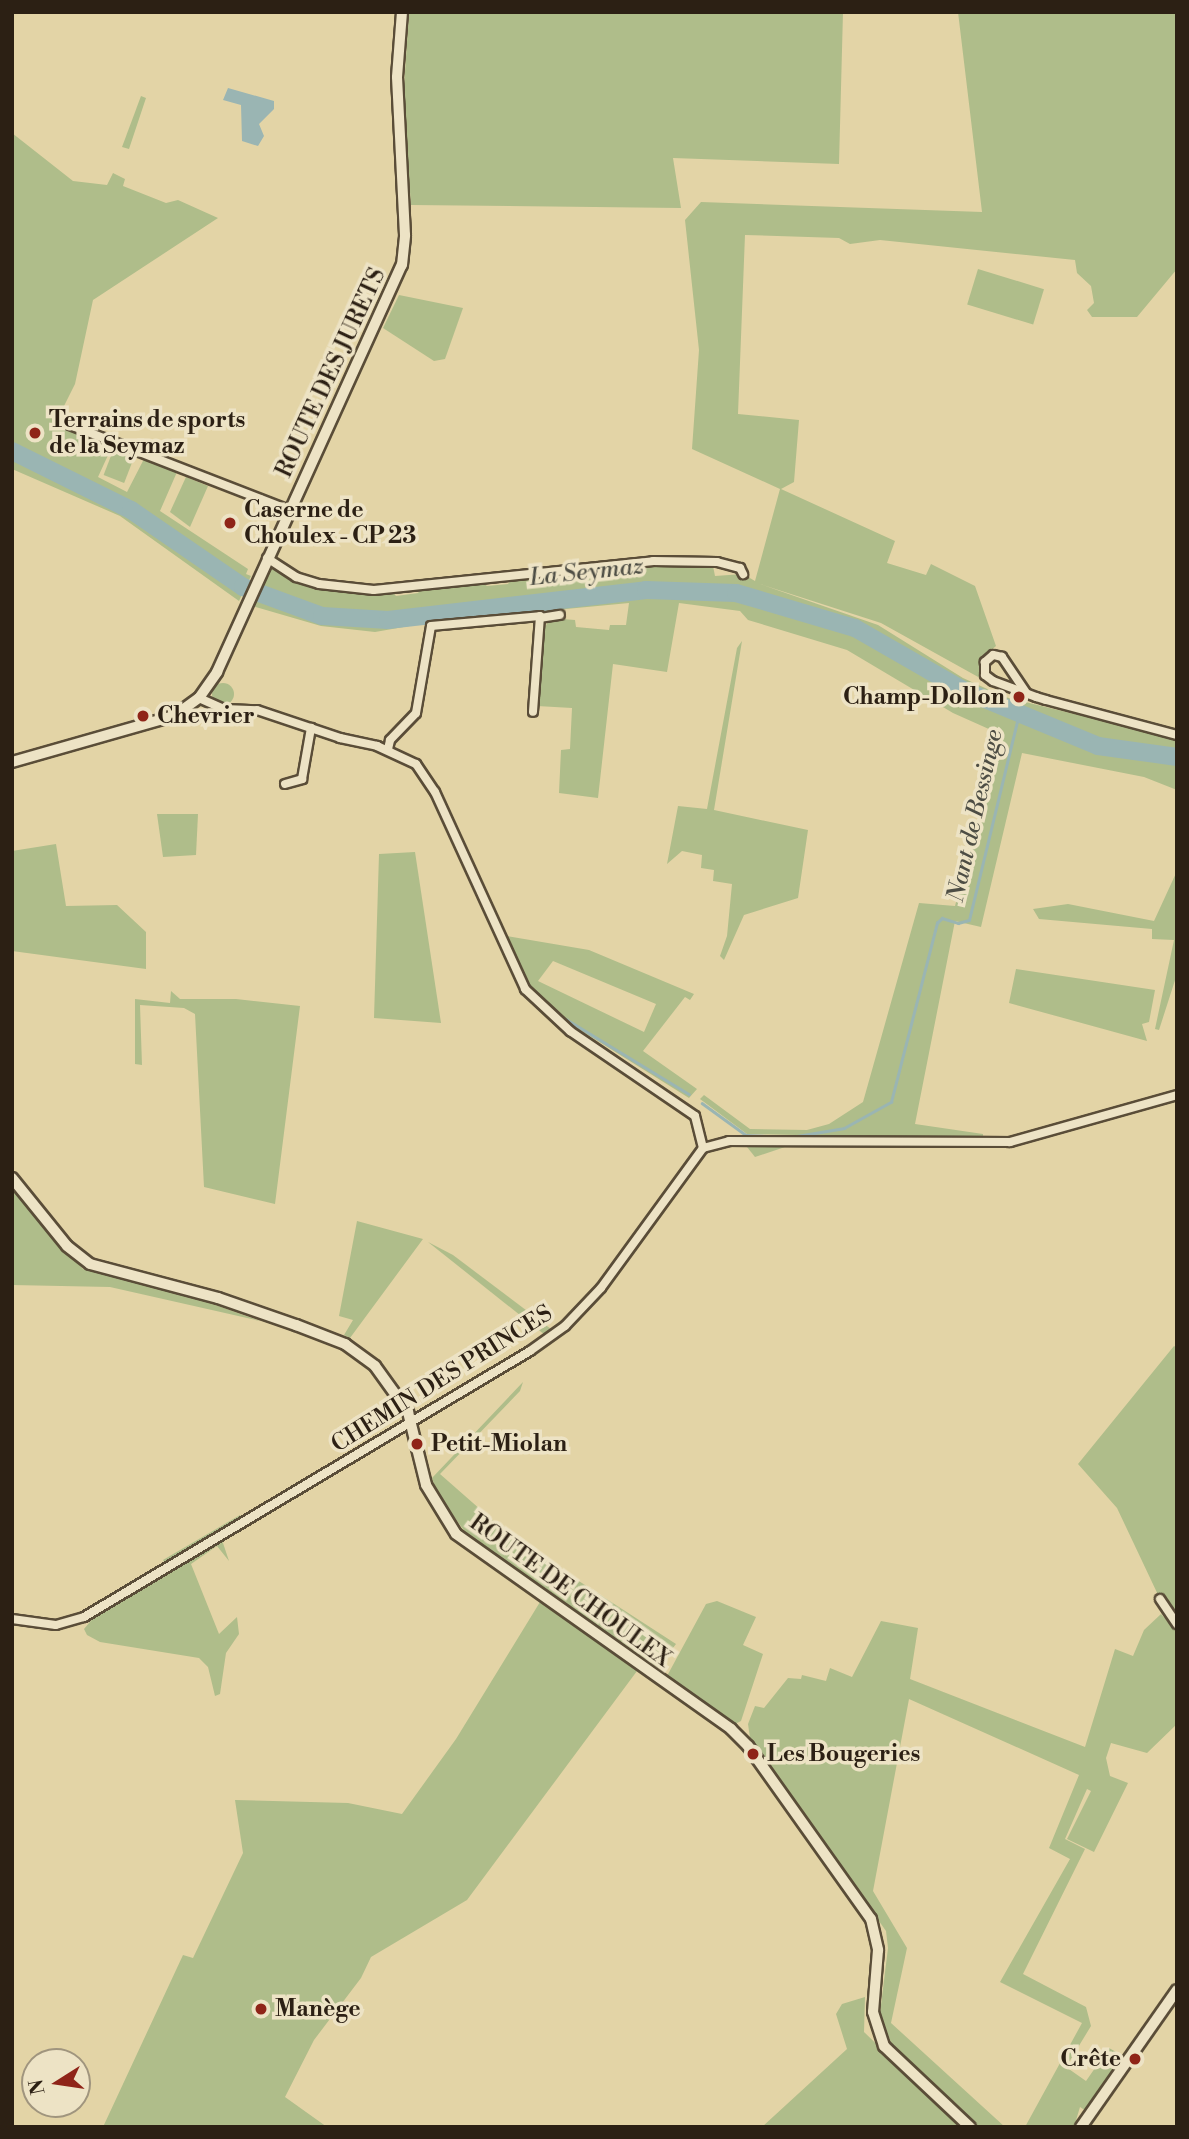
<!DOCTYPE html>
<meta charset="utf-8">
<style>
body{margin:0}
#map{position:relative;width:1189px;height:2139px;overflow:hidden;background:#e3d4a6;font-family:"Libre Bodoni",serif}
div>[style]{position:absolute}
[style*='--x']{left:calc(var(--x)*1px);top:calc(var(--y)*1px);width:calc(var(--w)*1px);rotate:calc(var(--a)*1deg)}
.green>*{inset:0;background:#afbd8a;transform-origin:0 0}
.round{border-radius:50%}
.water>*{inset:0;background:#9ab5b3}
.stream>*{height:2.5px;margin:-1.25px;padding:0 1.25px;transform-origin:1.25px;border-radius:1.25px;background:#9ab5b3}
.river>*{height:18px;margin:-9px;padding:0 9px;transform-origin:9px;border-radius:9px;background:#9ab5b3}
.roads{filter:drop-shadow(2px 0 #5a4d38) drop-shadow(-2px 0 #5a4d38) drop-shadow(0 2px #5a4d38) drop-shadow(0 -2px #5a4d38)}
.minor>*{height:8px;margin:-4px;padding:0 4px;transform-origin:4px;border-radius:4px;background:#ede3c5}
.tertiary>*{height:10px;margin:-5px;padding:0 5px;transform-origin:5px;border-radius:5px;background:#ede3c5}
.dots>*{width:19px;height:19px;translate:-50% -50%;box-sizing:border-box;border:4px solid #ede3c5;border-radius:50%}
span{translate:-50% -50%;white-space:nowrap;text-align:center;line-height:1.15;-webkit-text-stroke:7px #ede3c5;paint-order:stroke}
.street-label{font-size:23px;color:#2c2014}
.poi-label{font-size:23px;color:#2c2014;font-weight:700}
.left{translate:0 -50%;text-align:left}
.right{translate:-100% -50%;text-align:right}
.water-label{font-size:24px;color:#4d4d44;font-style:italic}
.frame{position:absolute;inset:0;border:14px solid #2c2014;pointer-events:none}
.north{position:absolute;left:21px;top:2048px;width:70px;height:70px;box-sizing:border-box;background:#ede3c5;border:2px solid #a0957e;border-radius:50%;rotate:258deg;font-size:19px;font-weight:700;line-height:28px;text-align:center;color:#2c2014}
.north::after{content:'';display:block;margin:auto;width:24px;height:32px;background:#8f2418;clip-path:polygon(50% 0,100% 100%,50% 72%,0 100%)}
</style>
<div id="map">
<div class="green">
<i style="clip-path:polygon(409px 12px,843px 12px,839px 164px,673px 158px,681px 208px,411px 205px,403px 101px)"></i>
<i style="clip-path:polygon(958px 12px,1177px 12px,1177px 269px,1137px 317px,1092px 317px,1087px 310px,1094px 303px,1091px 286px,1077px 273px,1075px 260px,880px 240px,850px 244px,839px 238px,745px 235px,738px 414px,799px 420px,794px 482px,781px 489px,895px 541px,887px 563px,926px 575px,931px 564px,975px 586px,996px 646px,981px 659px,980px 678px,881px 623px,760px 584px,878px 625px,963px 678px,1005px 697px,1177px 739px,1177px 790px,1144px 777px,1022px 753px,981px 927px,955px 921px,915px 1124px,983px 1134px,983px 1139px,747px 1134px,700px 1099px,704px 1095px,750px 1129px,807px 1130px,829px 1124px,863px 1102px,919px 903px,955px 906px,1000px 734px,953px 713px,847px 650px,748px 620px,740px 611px,679px 603px,667px 672px,613px 664px,598px 798px,559px 793px,561px 750px,570px 749px,572px 708px,537px 706px,542px 632px,548px 622px,562px 619px,575px 620px,576px 627px,609px 630px,610px 625px,626px 625px,629px 603px,438px 621px,375px 632px,321px 626px,252px 606px,267px 558px,319px 584px,390px 589px,396px 596px,418px 593px,424px 586px,479px 580px,487px 586px,508px 584px,514px 576px,578px 569px,585px 575px,608px 572px,611px 565px,712px 561px,715px 576px,743px 574px,755px 581px,780px 489px,692px 449px,699px 350px,685px 220px,701px 202px,982px 212px)"></i>
<i style="clip-path:polygon(141px 96px,146px 98px,129px 149px,122px 147px)"></i>
<i style="clip-path:polygon(12px 133px,73px 181px,107px 185px,113px 173px,125px 179px,123px 186px,166px 203px,178px 200px,218px 218px,93px 300px,75px 384px,58px 418px,115px 440px,98px 477px,127px 492px,144px 459px,177px 472px,160px 511px,248px 569px,246px 574px,251px 576px,239px 601px,120px 516px,12px 469px)"></i>
<i style="left:978px;top:269px;width:69px;height:37px;rotate:17deg"></i>
<i style="clip-path:polygon(399px 295px,463px 308px,445px 359px,434px 361px,383px 328px)"></i>
<i style="left:114px;top:448px;width:22px;height:29px;rotate:21deg"></i>
<i style="clip-path:polygon(186px 477px,208px 486px,190px 527px,170px 512px)"></i>
<i style="clip-path:polygon(742px 641px,714px 810px,808px 830px,798px 898px,744px 915px,724px 960px,720px 956px,727px 936px,732px 884px,713px 881px,714px 870px,701px 868px,702px 855px,682px 851px,667px 864px,678px 806px,707px 809px,737px 648px)"></i>
<i class="round" style="left:212px;top:683px;width:22px;height:22px"></i>
<i style="clip-path:polygon(198px 814px,196px 855px,163px 857px,157px 814px)"></i>
<i style="clip-path:polygon(56px 844px,66px 906px,117px 905px,146px 932px,146px 969px,12px 951px,12px 851px)"></i>
<i style="clip-path:polygon(415px 852px,441px 1023px,374px 1018px,379px 854px)"></i>
<i style="clip-path:polygon(1177px 871px,1177px 974px,1159px 1030px,1155px 1029px,1174px 940px,1152px 939px,1152px 929px,1039px 919px,1033px 909px,1068px 904px,1154px 921px)"></i>
<i style="clip-path:polygon(evenodd,507px 936px,589px 950px,694px 994px,690px 1000px,685px 997px,643px 1051px,697px 1089px,689px 1098px,561px 1018px,526px 982px,507px 936px,553px 961px,656px 1004px,644px 1032px,538px 981px,553px 961px)"></i>
<i style="clip-path:polygon(1016px 969px,1155px 990px,1149px 1022px,1142px 1024px,1147px 1041px,1009px 1003px)"></i>
<i style="clip-path:polygon(171px 991px,180px 999px,236px 999px,300px 1006px,275px 1204px,204px 1187px,195px 1014px,184px 1008px,140px 1005px,142px 1065px,135px 1064px,135px 999px,170px 1003px)"></i>
<i style="clip-path:polygon(747px 1147px,785px 1147px,755px 1157px)"></i>
<i style="clip-path:polygon(12px 1187px,83px 1269px,210px 1303px,260px 1321px,110px 1287px,12px 1285px)"></i>
<i style="clip-path:polygon(357px 1221px,423px 1239px,350px 1338px,344px 1335px,353px 1320px,339px 1316px)"></i>
<i style="clip-path:polygon(428px 1242px,453px 1255px,551px 1329px,545px 1335px)"></i>
<i style="clip-path:polygon(1174px 1346px,1177px 1348px,1177px 1618px,1160px 1599px,1117px 1508px,1078px 1464px)"></i>
<i style="clip-path:polygon(523px 1382px,520px 1391px,440px 1474px,514px 1539px,676px 1644px,656px 1670px,468px 1536px,436px 1492px,432px 1478px)"></i>
<i style="clip-path:polygon(240px 1515px,242px 1519px,166px 1565px,163px 1560px)"></i>
<i style="clip-path:polygon(222px 1540px,229px 1561px,217px 1546px,191px 1564px,219px 1634px,237px 1617px,239px 1634px,226px 1653px,220px 1694px,215px 1696px,208px 1667px,199px 1658px,100px 1642px,87px 1635px,84px 1629px,94px 1617px)"></i>
<i style="clip-path:polygon(717px 1601px,756px 1617px,743px 1645px,763px 1654px,741px 1721px,733px 1725px,667px 1676px,706px 1604px)"></i>
<i style="clip-path:polygon(540px 1602px,637px 1671px,467px 1900px,371px 1957px,361px 1978px,314px 2040px,285px 2097px,327px 2127px,103px 2127px,183px 1955px,193px 1958px,243px 1853px,235px 1800px,348px 1803px,402px 1814px,456px 1739px)"></i>
<i style="clip-path:polygon(1161px 1614px,1177px 1632px,1177px 1724px,1147px 1753px,1111px 1743px,1106px 1758px,1110px 1776px,1128px 1783px,1094px 1852px,1067px 1839px,1091px 1791px,1087px 1789px,1065px 1839px,1085px 1849px,1023px 1974px,1086px 2007px,1091px 2026px,1066px 2067px,1086px 2081px,1109px 2048px,1125px 2057px,1086px 2111px,1080px 2107px,1074px 2127px,1025px 2127px,1082px 2023px,1000px 1982px,1070px 1859px,1049px 1848px,1079px 1775px,909px 1699px,873px 1891px,907px 1948px,891px 2023px,1005px 2127px,979px 2127px,891px 2043px,880px 2013px,888px 1948px,886px 1931px,750px 1738px,748px 1724px,755px 1706px,764px 1708px,788px 1678px,801px 1679px,802px 1675px,826px 1681px,830px 1668px,852px 1677px,881px 1621px,918px 1628px,910px 1679px,1085px 1747px,1115px 1649px,1133px 1656px,1144px 1630px)"></i>
<i style="clip-path:polygon(865px 1997px,864px 2032px,962px 2127px,762px 2127px,847px 2049px,836px 2014px,842px 2004px)"></i>
</div>
<div class="water">
<i style="clip-path:polygon(228px 88px,274px 101px,274px 109px,259px 124px,264px 136px,258px 146px,242px 141px,241px 105px,223px 100px)"></i>
</div>
<div class="stream">
<i style="--x:566;--y:1019;--w:144;--a:31.4"></i>
<i style="--x:702;--y:1103;--w:54;--a:36"></i>
<i style="--x:746;--y:1135;--w:45;--a:2.5"></i>
<i style="--x:791;--y:1137;--w:54;--a:-9.6"></i>
<i style="--x:844;--y:1128;--w:54;--a:-29"></i>
<i style="--x:891;--y:1102;--w:185;--a:-75.6"></i>
<i style="--x:937;--y:923;--w:7;--a:-45"></i>
<i style="--x:942;--y:918;--w:17;--a:17"></i>
<i style="--x:958;--y:923;--w:11;--a:-15"></i>
<i style="--x:969;--y:920;--w:213;--a:-76.4"></i>
</div>
<div class="river">
<i style="--x:12;--y:451;--w:133;--a:26.4"></i>
<i style="--x:131;--y:510;--w:136;--a:34.5"></i>
<i style="--x:243;--y:587;--w:84;--a:20.2"></i>
<i style="--x:322;--y:616;--w:66;--a:3.5"></i>
<i style="--x:388;--y:620;--w:260;--a:-6.6"></i>
<i style="--x:646;--y:590;--w:90;--a:1.9"></i>
<i style="--x:736;--y:593;--w:124;--a:16.4"></i>
<i style="--x:855;--y:628;--w:125;--a:29.9"></i>
<i style="--x:963;--y:690;--w:146;--a:22.5"></i>
<i style="--x:1098;--y:746;--w:80;--a:7.9"></i>
</div>
<div class="roads">
<div class="minor">
<i style="--x:62;--y:422;--w:243;--a:21.2"></i>
<i style="--x:267;--y:558;--w:35;--a:33"></i>
<i style="--x:296;--y:577;--w:24;--a:17"></i>
<i style="--x:319;--y:584;--w:55;--a:6.2"></i>
<i style="--x:374;--y:590;--w:281;--a:-5.9"></i>
<i style="--x:653;--y:561;--w:64;--a:0.9"></i>
<i style="--x:717;--y:562;--w:24;--a:15"></i>
<i style="--x:740;--y:568;--w:7;--a:63"></i>
<i style="--x:540;--y:618;--w:20;--a:-9"></i>
<i style="--x:1027;--y:694;--w:45;--a:-124"></i>
<i style="--x:1002;--y:657;--w:9;--a:-167"></i>
<i style="--x:993;--y:655;--w:11;--a:139"></i>
<i style="--x:985;--y:662;--w:13;--a:90"></i>
<i style="--x:985;--y:675;--w:10;--a:37"></i>
<i style="--x:993;--y:681;--w:46;--a:20.4"></i>
<i style="--x:1036;--y:697;--w:10;--a:17"></i>
<i style="--x:1046;--y:700;--w:136;--a:15"></i>
<i style="--x:199;--y:698;--w:27;--a:24"></i>
<i style="--x:224;--y:709;--w:33;--a:2"></i>
<i style="--x:257;--y:710;--w:88;--a:18.6"></i>
<i style="--x:340;--y:738;--w:38;--a:12"></i>
<i style="--x:377;--y:746;--w:43;--a:24.8"></i>
<i style="--x:416;--y:764;--w:34;--a:56"></i>
<i style="--x:435;--y:792;--w:217;--a:65.4"></i>
<i style="--x:525;--y:989;--w:62;--a:43"></i>
<i style="--x:570;--y:1031;--w:151;--a:34.2"></i>
<i style="--x:695;--y:1116;--w:33;--a:76"></i>
<i style="--x:388;--y:749;--w:9;--a:-77"></i>
<i style="--x:390;--y:740;--w:37;--a:-46"></i>
<i style="--x:416;--y:713;--w:88;--a:-80.2"></i>
<i style="--x:431;--y:626;--w:109;--a:-5.2"></i>
<i style="--x:540;--y:616;--w:96;--a:94.2"></i>
<i style="--x:285;--y:784;--w:18;--a:-16"></i>
<i style="--x:302;--y:779;--w:52;--a:-80"></i>
<i style="--x:1160;--y:1599;--w:30;--a:56"></i>
<i style="--x:12;--y:1619;--w:44;--a:7.8"></i>
<i style="--x:56;--y:1625;--w:29;--a:-16"></i>
<i style="--x:84;--y:1617;--w:519;--a:-30.81"></i>
<i style="--x:530;--y:1351;--w:43;--a:-35.5"></i>
<i style="--x:565;--y:1326;--w:52;--a:-46.5"></i>
<i style="--x:601;--y:1288;--w:173;--a:-53.9"></i>
<i style="--x:703;--y:1148;--w:27;--a:-15"></i>
<i style="--x:729;--y:1141;--w:281;--a:0.2"></i>
<i style="--x:1010;--y:1142;--w:173;--a:-15.7"></i>
</div>
<div class="tertiary">
<i style="--x:12;--y:762;--w:168;--a:-15.9"></i>
<i style="--x:174;--y:716;--w:31;--a:-36"></i>
<i style="--x:199;--y:698;--w:32;--a:-55"></i>
<i style="--x:217;--y:672;--w:447;--a:-65.6"></i>
<i style="--x:402;--y:265;--w:30;--a:-84"></i>
<i style="--x:405;--y:235;--w:158;--a:-92.9"></i>
<i style="--x:397;--y:77;--w:65;--a:-85.6"></i>
<i style="--x:12;--y:1178;--w:87;--a:51"></i>
<i style="--x:67;--y:1246;--w:29;--a:38"></i>
<i style="--x:90;--y:1264;--w:132;--a:14.9"></i>
<i style="--x:218;--y:1298;--w:83;--a:19.1"></i>
<i style="--x:296;--y:1325;--w:53;--a:21.2"></i>
<i style="--x:345;--y:1344;--w:37;--a:36"></i>
<i style="--x:375;--y:1366;--w:57;--a:54.3"></i>
<i style="--x:408;--y:1412;--w:75;--a:76.1"></i>
<i style="--x:426;--y:1485;--w:57;--a:58.5"></i>
<i style="--x:456;--y:1534;--w:337;--a:35.3"></i>
<i style="--x:731;--y:1729;--w:24;--a:45"></i>
<i style="--x:748;--y:1746;--w:212;--a:54.6"></i>
<i style="--x:871;--y:1919;--w:32;--a:77"></i>
<i style="--x:878;--y:1950;--w:62;--a:94.6"></i>
<i style="--x:873;--y:2012;--w:36;--a:72"></i>
<i style="--x:884;--y:2046;--w:118;--a:43.3"></i>
<i style="--x:1081;--y:2127;--w:167;--a:-55"></i>
</div>
</div>
<div class="dots">
<i style="left:35px;top:433px;background:#8f2418"></i>
<i style="left:230px;top:523px;background:#8f2418"></i>
<i style="left:1019px;top:697px;background:#8f2418"></i>
<i style="left:143px;top:716px;background:#8f2418"></i>
<i style="left:417px;top:1444px;background:#8f2418"></i>
<i style="left:753px;top:1754px;background:#8f2418"></i>
<i style="left:261px;top:2009px;background:#8f2418"></i>
<i style="left:1135px;top:2059px;background:#8f2418"></i>
</div>
<div class="street-label">
<span style="left:331px;top:373px;rotate:-65deg">ROUTE DES JURETS</span>
<span style="left:442px;top:1379px;rotate:-32deg">CHEMIN DES PRINCES</span>
<span style="left:570px;top:1591px;rotate:36deg">ROUTE DE CHOULEX</span>
</div>
<div class="poi-label">
<span class="left" style="left:49px;top:433px">Terrains de sports<br>de la Seymaz</span>
<span class="left" style="left:244px;top:523px">Caserne de<br>Choulex - CP 23</span>
<span class="right" style="left:1005px;top:697px">Champ-Dollon</span>
<span class="left" style="left:157px;top:716px">Chevrier</span>
<span class="left" style="left:431px;top:1444px">Petit-Miolan</span>
<span class="left" style="left:767px;top:1754px">Les Bougeries</span>
<span class="left" style="left:275px;top:2009px">Manège</span>
<span class="right" style="left:1121px;top:2059px">Crête</span>
</div>
<div class="water-label">
<span style="left:587px;top:573px;rotate:-6deg">La Seymaz</span>
<span style="left:976px;top:816px;rotate:-77deg">Nant de Bessinge</span>
</div>
<div class="frame"></div>
<div class="north">N</div>
</div>
